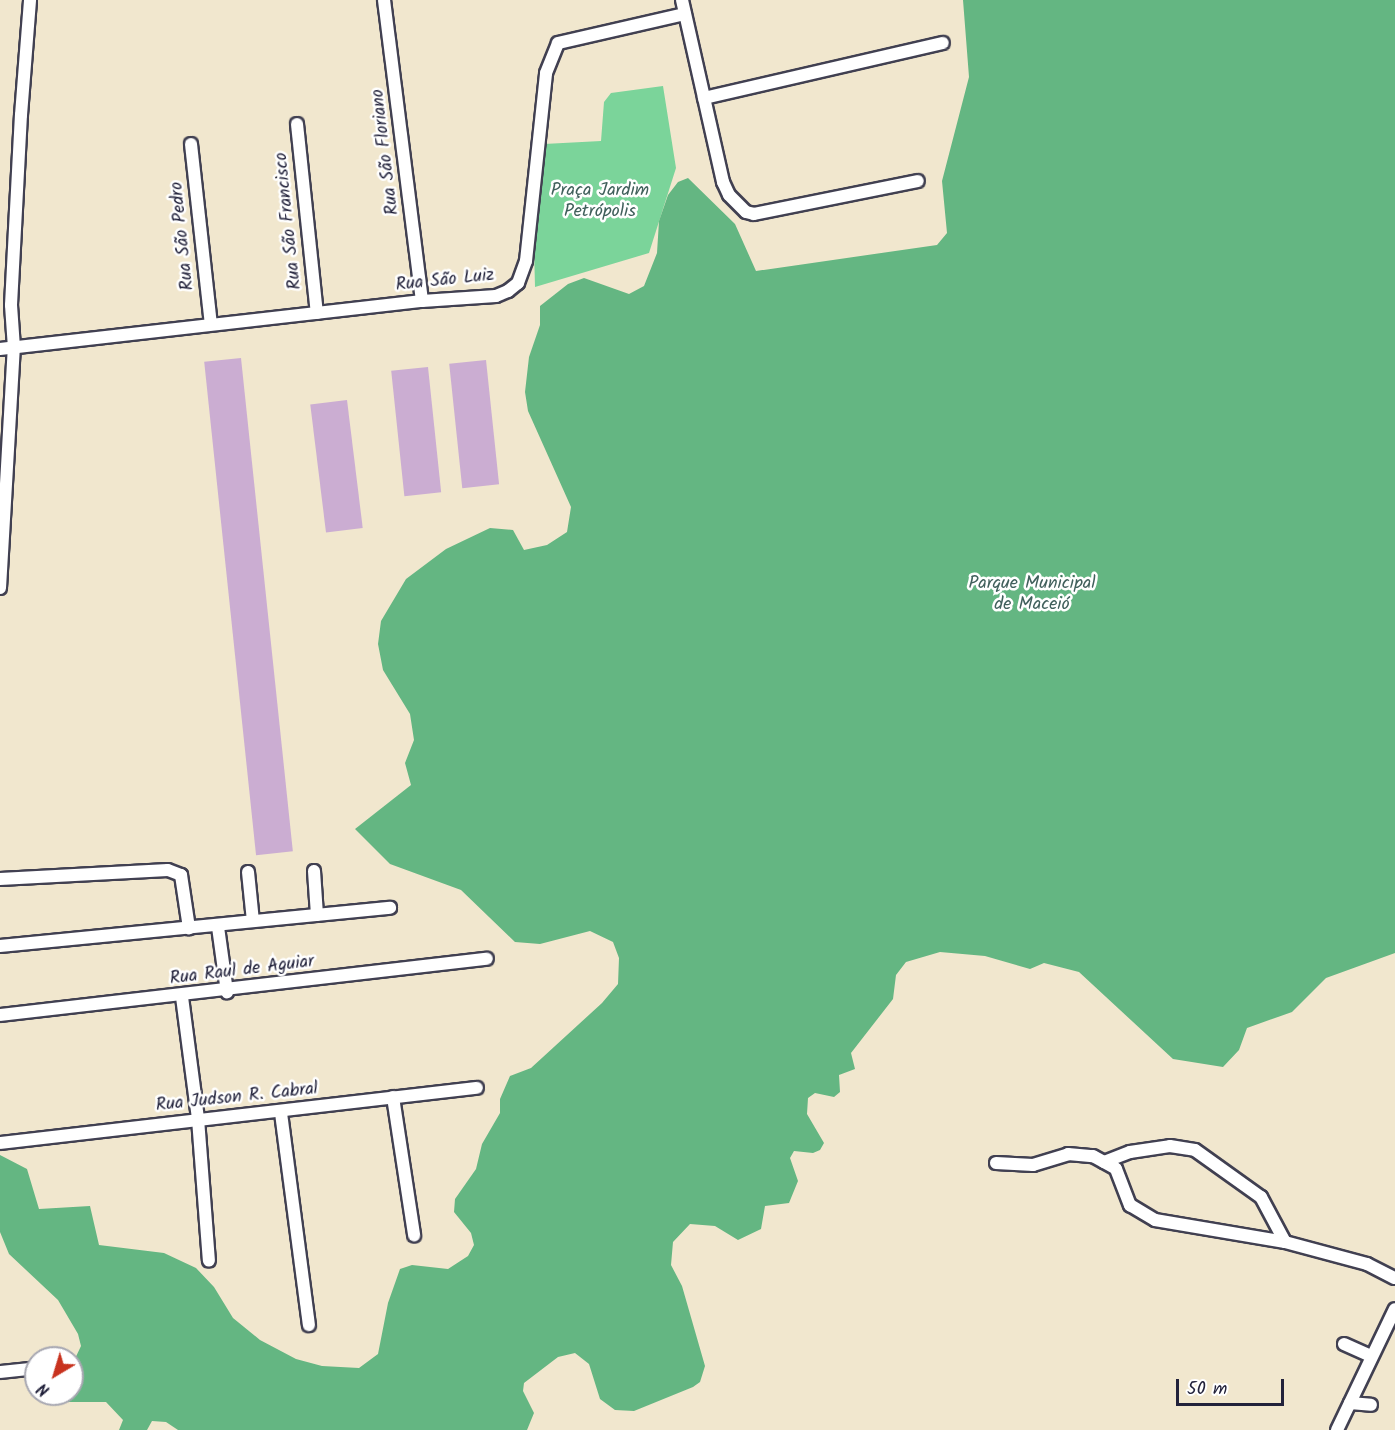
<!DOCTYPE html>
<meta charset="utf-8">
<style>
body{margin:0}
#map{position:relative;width:1395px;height:1430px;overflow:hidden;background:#f1e7ce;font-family:Kalam,sans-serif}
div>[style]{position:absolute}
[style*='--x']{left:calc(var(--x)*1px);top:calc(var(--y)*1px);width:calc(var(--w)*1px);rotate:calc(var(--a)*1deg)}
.green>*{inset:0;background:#7bd49a}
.forest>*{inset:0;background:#64b682}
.building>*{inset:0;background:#cbadd2;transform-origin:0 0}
.roads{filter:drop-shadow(2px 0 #414051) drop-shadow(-2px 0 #414051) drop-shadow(0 2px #414051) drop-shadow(0 -2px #414051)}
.street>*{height:12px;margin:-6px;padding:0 6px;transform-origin:6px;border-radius:6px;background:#fff}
span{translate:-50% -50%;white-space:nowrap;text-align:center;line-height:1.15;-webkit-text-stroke:5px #fff;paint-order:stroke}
.street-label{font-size:18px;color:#22223b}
.park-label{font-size:18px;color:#41605c}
.north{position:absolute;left:24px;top:1346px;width:60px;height:60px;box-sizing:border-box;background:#fff;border:2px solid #a7a7b1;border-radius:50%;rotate:218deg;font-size:16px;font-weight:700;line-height:24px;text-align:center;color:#22223b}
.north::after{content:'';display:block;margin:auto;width:21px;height:27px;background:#c8321e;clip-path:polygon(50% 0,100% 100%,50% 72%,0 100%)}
.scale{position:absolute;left:1176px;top:1379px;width:108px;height:27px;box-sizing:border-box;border:3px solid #22223b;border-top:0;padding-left:8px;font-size:18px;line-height:21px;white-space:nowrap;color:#22223b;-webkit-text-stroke:4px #fff;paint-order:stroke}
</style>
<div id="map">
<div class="green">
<i style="clip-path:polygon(663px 86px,676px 168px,649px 253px,535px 287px,534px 247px,544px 144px,601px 141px,604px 102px,611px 93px)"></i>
</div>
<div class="forest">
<i style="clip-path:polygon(963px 0,1395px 0,1395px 953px,1326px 978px,1292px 1012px,1247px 1028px,1239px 1050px,1223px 1067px,1173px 1059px,1079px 972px,1044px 963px,1030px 969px,985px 956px,940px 952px,906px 962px,896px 975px,893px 999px,851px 1053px,855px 1069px,839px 1075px,840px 1092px,834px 1097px,815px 1093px,808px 1098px,807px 1114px,824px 1143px,820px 1150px,813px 1153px,794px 1151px,790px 1158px,798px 1181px,789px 1203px,765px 1206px,761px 1229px,738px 1240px,715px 1226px,690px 1224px,673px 1242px,671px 1265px,682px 1286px,705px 1366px,700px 1382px,693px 1387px,634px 1411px,615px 1410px,600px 1399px,589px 1364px,575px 1353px,558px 1357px,524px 1383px,523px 1391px,534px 1413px,527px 1430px,178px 1430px,166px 1422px,152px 1421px,147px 1430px,119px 1430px,123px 1420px,106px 1402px,67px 1402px,63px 1394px,72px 1394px,72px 1365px,81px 1346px,78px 1334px,58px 1300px,9px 1254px,0 1232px,0 1155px,27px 1169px,39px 1209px,90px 1206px,99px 1245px,164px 1253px,196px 1268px,214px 1287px,233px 1318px,260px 1340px,296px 1359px,322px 1366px,359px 1368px,378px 1354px,388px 1303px,400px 1269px,412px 1265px,448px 1269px,468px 1256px,474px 1245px,471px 1233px,454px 1212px,455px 1199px,476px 1169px,482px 1144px,500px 1113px,500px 1099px,510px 1076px,531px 1068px,602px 1003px,618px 984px,619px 958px,613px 942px,590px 931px,540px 944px,515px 942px,461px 890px,390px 864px,355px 829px,411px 785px,405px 763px,414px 740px,410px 714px,383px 670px,378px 644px,381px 621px,406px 579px,446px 549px,490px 528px,513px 530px,524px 550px,547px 545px,567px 532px,571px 507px,528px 411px,525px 392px,529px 357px,540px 325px,540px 306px,568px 284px,584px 278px,629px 294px,644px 286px,657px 253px,659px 221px,668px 195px,678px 182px,688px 178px,735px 224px,756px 271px,937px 245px,947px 233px,942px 181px,969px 77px)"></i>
</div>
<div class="building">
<i style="left:241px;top:358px;width:496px;height:37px;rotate:84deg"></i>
<i style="left:486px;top:360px;width:125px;height:37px;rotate:84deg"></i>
<i style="left:428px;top:367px;width:126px;height:37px;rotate:84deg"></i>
<i style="left:347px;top:400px;width:129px;height:37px;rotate:83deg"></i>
</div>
<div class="roads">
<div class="street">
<i style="--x:384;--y:0;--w:303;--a:82.8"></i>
<i style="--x:682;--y:0;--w:187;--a:77.3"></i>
<i style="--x:723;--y:182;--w:14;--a:65"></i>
<i style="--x:729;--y:195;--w:24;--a:45"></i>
<i style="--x:746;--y:212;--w:8;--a:14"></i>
<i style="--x:754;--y:214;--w:167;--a:-11.4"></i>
<i style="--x:704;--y:98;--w:245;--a:-13"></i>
<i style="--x:297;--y:124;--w:190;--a:84"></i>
<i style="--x:191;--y:144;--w:181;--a:83.7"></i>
<i style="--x:0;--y:349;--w:425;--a:-6.5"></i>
<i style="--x:422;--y:301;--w:74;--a:-3.9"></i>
<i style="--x:496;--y:296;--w:13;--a:-23"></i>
<i style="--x:508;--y:291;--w:13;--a:-39"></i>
<i style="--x:518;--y:283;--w:23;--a:-70"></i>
<i style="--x:526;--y:261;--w:189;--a:-83.9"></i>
<i style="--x:546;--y:73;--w:32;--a:-68"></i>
<i style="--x:558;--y:43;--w:130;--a:-12.9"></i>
<i style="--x:0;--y:588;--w:240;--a:-86.7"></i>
<i style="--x:14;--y:348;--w:43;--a:-94"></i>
<i style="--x:11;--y:305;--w:190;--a:-87"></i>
<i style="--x:21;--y:115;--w:115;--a:-85.5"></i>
<i style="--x:314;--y:871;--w:44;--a:86.1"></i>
<i style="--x:248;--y:872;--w:49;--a:84.2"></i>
<i style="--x:0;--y:879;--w:168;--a:-3.1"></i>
<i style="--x:168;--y:870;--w:14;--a:21"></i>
<i style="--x:181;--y:875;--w:54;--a:81.4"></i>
<i style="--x:218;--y:927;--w:66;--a:82.1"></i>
<i style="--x:0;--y:946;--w:392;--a:-5.6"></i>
<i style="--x:182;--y:997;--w:123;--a:82.5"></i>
<i style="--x:198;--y:1119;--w:142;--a:85.6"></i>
<i style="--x:0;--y:1015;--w:490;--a:-6.6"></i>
<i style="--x:393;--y:1097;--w:140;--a:81.3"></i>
<i style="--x:281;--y:1113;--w:214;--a:82.5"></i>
<i style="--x:0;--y:1143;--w:480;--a:-6.6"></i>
<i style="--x:1104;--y:1162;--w:28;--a:-21"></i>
<i style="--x:1130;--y:1152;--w:40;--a:-8.5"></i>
<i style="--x:1170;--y:1146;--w:25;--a:9"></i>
<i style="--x:1195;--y:1150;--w:81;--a:35.5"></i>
<i style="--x:1261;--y:1197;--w:51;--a:61.9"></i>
<i style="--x:996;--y:1163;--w:37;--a:3"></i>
<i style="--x:1033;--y:1165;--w:37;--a:-17"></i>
<i style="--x:1068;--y:1154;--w:25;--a:5"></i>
<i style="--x:1093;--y:1156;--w:26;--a:29"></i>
<i style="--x:1116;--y:1169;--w:39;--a:69"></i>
<i style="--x:1130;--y:1205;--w:29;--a:31"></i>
<i style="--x:1155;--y:1220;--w:132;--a:9.6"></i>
<i style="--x:1285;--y:1242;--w:85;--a:15"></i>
<i style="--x:1367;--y:1264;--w:31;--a:27"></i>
<i style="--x:1344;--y:1344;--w:30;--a:24"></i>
<i style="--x:0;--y:1372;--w:36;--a:-6"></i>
<i style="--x:1350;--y:1403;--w:21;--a:5"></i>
<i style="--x:1337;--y:1430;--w:134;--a:-64.4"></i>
</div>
</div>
<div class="street-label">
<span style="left:386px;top:152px;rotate:-97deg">Rua São Floriano</span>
<span style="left:289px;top:221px;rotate:-96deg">Rua São Francisco</span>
<span style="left:183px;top:236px;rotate:-96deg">Rua São Pedro</span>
<span style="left:445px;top:281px;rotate:-6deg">Rua São Luiz</span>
<span style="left:242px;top:971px;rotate:-7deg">Rua Raul de Aguiar</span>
<span style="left:237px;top:1098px;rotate:-6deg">Rua Judson R. Cabral</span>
</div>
<div class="park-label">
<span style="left:600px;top:202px">Praça Jardim<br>Petrópolis</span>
<span style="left:1032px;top:595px">Parque Municipal<br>de Maceió</span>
</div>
<div class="north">N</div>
<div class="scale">50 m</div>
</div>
